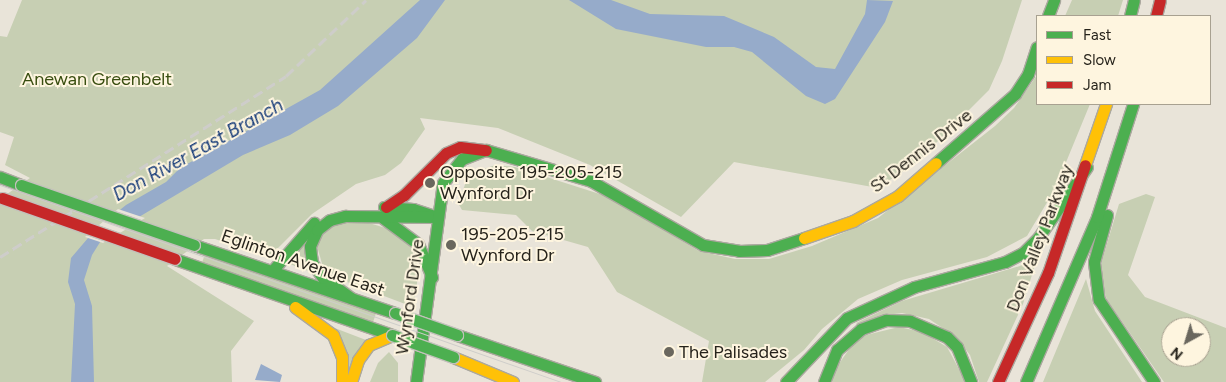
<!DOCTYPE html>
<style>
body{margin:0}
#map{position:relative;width:1226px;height:382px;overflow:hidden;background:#e9e4d9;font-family:Figtree,sans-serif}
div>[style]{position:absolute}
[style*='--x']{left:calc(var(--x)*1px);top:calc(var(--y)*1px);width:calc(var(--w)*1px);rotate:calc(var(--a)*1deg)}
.green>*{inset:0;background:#c7cfb3;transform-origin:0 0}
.water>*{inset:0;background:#96abca}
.pier>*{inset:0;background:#e9e4d9}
.roads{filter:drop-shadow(1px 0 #aba89f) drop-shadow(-1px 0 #aba89f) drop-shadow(0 1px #aba89f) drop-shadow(0 -1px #aba89f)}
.fast>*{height:11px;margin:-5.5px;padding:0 5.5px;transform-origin:5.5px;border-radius:5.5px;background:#4caf50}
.slow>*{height:11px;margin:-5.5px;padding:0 5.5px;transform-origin:5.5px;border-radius:5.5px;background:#ffc107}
.jam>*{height:11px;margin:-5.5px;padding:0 5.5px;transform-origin:5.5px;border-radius:5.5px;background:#c62828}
.tram>*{height:1px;margin:-0.5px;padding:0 0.5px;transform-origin:0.5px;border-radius:0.5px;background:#cecdca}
.rail>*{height:2.5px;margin-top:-1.25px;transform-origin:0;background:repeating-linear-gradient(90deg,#cecdca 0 10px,transparent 0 15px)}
.bridges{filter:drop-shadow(1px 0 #c3c1bb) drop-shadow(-1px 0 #c3c1bb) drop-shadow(0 1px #c3c1bb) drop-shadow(0 -1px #c3c1bb)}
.fast-bridge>*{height:11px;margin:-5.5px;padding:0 5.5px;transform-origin:5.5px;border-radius:5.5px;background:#4caf50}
.jam-bridge>*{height:11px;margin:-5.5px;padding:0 5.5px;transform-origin:5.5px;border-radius:5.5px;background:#c62828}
.dots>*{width:14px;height:14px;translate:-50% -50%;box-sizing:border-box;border:2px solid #fef5df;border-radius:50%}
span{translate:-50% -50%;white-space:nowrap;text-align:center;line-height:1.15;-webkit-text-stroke:4px #fef5df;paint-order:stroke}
.park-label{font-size:18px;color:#394e10}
.street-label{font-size:18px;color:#26231b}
.poi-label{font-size:18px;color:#26231b}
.left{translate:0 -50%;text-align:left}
.water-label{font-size:19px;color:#163b78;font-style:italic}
.legend{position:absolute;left:1036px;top:15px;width:175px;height:90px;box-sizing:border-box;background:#fef5df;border:1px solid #a8a191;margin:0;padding:6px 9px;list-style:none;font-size:15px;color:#26231b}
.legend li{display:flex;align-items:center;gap:10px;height:25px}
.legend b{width:25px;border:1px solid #a8a191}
.north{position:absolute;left:1161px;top:317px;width:50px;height:50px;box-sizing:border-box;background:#fef5df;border:1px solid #a8a191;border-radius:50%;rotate:219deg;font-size:14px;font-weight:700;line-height:20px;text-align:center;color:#26231b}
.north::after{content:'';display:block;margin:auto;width:18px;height:22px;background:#6a675e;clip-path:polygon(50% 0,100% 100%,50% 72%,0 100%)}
</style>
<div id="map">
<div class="green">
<i style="clip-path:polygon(22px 0,1022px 0,1002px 61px,989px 90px,918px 161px,878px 188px,734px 162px,681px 217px,590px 165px,498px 128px,420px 118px,425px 129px,401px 163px,385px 175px,356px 184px,312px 214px,269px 257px,215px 239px,204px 239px,167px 266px,254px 321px,231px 351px,232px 382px,0 382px,0 199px,30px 178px,5px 165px,14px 137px,0 132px,0 36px,7px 37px)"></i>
<i style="clip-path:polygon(1072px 0,1123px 0,1118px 16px,1065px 16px)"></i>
<i style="clip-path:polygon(1037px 75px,1037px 104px,1090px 104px,1055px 189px,1027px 236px,987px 257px,902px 280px,858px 299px,822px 329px,804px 350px,765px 382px,702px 382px,709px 341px,617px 292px,588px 247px,532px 231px,516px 215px,462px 210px,458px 203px,466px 182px,479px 171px,495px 165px,515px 167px,606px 196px,699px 251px,735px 259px,769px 259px,812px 246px,878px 218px,995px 126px,1014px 108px)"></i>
<i style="clip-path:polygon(evenodd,1146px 194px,1155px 197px,1128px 275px,1145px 297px,1226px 328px,1226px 382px,1164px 382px,1107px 300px,1101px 281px,1102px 260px,1119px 204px,1146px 194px,1171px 327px,1201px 327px,1201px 357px,1171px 357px,1171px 327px)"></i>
<i style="clip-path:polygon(343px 223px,369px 223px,389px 229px,411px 247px,419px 271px,413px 307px,342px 280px,323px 267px,317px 246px,320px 237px,332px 226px)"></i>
<i style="clip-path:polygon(309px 234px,311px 272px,287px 263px)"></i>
<i style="clip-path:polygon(1039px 252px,1023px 304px,987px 382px,979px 382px,970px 355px,956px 337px,929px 319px,902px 313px,886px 315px,859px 326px,856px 323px,902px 301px,1020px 266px)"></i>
<i style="left:205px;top:254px;width:181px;height:10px;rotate:19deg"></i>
<i style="clip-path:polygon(1086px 279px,1095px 311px,1142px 382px,1043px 382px)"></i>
<i style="clip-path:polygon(332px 327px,366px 340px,350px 370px)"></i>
<i style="clip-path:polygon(899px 327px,922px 332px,947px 347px,966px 382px,832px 382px,836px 368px,852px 345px,866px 335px)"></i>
<i style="clip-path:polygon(389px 352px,398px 363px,398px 382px,370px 382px,378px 363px)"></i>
</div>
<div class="water">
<i style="clip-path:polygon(420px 0,445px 0,417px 38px,338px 106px,290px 135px,243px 155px,102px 239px,92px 255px,84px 280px,92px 306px,94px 382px,71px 382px,75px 304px,68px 282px,71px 258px,94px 231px,126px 205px,166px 182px,180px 168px,320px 90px)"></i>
<i style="clip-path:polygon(569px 0,611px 0,650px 14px,724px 16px,774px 37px,816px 67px,835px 69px,865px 14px,867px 0,893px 1px,885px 22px,835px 99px,825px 104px,806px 96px,752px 52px,734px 47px,706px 47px,616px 29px)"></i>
<i style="clip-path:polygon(261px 364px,282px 375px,280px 382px,255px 380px)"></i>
</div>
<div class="pier">
<i style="clip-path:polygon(118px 209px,145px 218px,103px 243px,85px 237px)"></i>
</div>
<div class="roads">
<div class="fast">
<i style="--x:1048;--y:16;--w:17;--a:-69"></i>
<i style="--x:1130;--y:16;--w:16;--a:-76"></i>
<i style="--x:936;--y:163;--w:105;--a:-41.1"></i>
<i style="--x:1015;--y:94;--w:24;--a:-57"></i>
<i style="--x:1028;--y:74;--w:28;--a:-72"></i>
<i style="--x:0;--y:177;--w:22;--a:21"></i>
<i style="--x:384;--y:207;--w:29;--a:4"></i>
<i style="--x:413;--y:209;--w:20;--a:18"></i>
<i style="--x:1107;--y:215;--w:49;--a:105.5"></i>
<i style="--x:1094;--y:262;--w:38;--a:83"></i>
<i style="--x:1099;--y:300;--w:99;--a:56.1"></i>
<i style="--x:383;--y:218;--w:44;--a:36.6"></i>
<i style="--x:418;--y:244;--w:36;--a:67"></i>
<i style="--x:194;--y:245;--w:212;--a:18.7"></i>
<i style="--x:175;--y:259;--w:230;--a:19.3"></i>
<i style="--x:272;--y:271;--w:64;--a:-48.8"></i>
<i style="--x:351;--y:298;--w:34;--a:-144"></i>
<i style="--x:323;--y:278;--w:19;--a:-126"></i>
<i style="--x:312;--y:263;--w:17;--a:-97"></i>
<i style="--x:310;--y:246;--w:17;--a:-66"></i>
<i style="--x:317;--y:230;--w:16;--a:-38"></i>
<i style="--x:330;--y:220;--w:16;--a:-15"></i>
<i style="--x:345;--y:216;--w:93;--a:0.6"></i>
<i style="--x:457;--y:335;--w:146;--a:18.8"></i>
<i style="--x:416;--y:382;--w:201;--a:-82.3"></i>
<i style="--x:443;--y:183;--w:31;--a:-52"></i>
<i style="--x:462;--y:159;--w:26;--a:-21"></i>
<i style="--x:486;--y:150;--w:109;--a:16.4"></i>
<i style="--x:591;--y:181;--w:129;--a:29.7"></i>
<i style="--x:703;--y:245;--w:36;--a:9"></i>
<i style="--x:739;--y:251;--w:28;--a:-2"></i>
<i style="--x:767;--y:250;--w:39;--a:-18"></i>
<i style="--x:786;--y:382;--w:88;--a:-46.4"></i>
<i style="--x:847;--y:318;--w:74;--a:-24.8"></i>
<i style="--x:914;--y:287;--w:94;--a:-15.4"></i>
<i style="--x:1005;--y:262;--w:20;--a:-27"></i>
<i style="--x:1023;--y:253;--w:21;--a:-45"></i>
<i style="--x:1038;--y:238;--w:86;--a:-55.4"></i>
<i style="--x:824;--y:382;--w:35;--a:-68"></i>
<i style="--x:837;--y:350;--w:32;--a:-41"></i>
<i style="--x:861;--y:329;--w:27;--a:-20"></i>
<i style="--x:886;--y:320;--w:24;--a:2"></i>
<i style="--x:910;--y:321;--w:40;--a:23.4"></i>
<i style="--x:947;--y:337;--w:14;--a:45"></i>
<i style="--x:957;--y:347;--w:38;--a:68"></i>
<i style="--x:1026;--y:382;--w:180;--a:-66.7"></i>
<i style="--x:1097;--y:217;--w:119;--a:-72.3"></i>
</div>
<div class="slow">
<i style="--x:1085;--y:165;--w:65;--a:-71"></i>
<i style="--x:804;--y:238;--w:52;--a:-19.1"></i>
<i style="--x:853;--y:221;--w:51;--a:-29.1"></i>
<i style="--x:898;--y:196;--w:50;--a:-41"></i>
<i style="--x:295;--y:307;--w:47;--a:36.4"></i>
<i style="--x:333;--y:335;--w:24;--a:68"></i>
<i style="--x:342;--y:357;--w:25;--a:90"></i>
<i style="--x:453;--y:357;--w:65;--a:22.6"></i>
<i style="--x:351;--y:382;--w:23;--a:-72"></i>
<i style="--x:358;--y:360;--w:19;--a:-54"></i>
<i style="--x:369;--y:345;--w:25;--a:-23"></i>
</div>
<div class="jam">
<i style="--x:1156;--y:16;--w:16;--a:-76"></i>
<i style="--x:386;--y:207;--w:22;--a:-34"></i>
<i style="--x:404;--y:195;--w:59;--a:-45"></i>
<i style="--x:446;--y:153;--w:15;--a:-23"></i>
<i style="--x:460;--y:147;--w:26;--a:7"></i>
<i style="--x:998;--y:382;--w:120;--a:-65.4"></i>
<i style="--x:1048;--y:273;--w:114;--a:-71.1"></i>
</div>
</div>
<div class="tram">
<i style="--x:0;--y:185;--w:595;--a:19.35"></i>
</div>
<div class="rail">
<i style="--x:0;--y:257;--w:338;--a:-32.3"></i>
<i style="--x:286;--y:76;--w:110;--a:-43.5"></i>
</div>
<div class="bridges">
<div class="fast-bridge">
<i style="--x:21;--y:185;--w:183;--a:19.1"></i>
<i style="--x:395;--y:313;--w:66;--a:19.5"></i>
<i style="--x:392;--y:335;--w:65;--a:19.8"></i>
</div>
<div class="jam-bridge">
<i style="--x:2;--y:198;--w:183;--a:19.4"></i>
</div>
</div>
<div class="dots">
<i style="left:430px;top:183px;background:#6a675e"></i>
<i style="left:451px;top:245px;background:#6a675e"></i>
<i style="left:669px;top:352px;background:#6a675e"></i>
</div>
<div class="park-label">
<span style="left:97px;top:79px">Anewan Greenbelt</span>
</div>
<div class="street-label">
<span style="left:921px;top:151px;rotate:-38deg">St Dennis Drive</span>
<span style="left:1040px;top:238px;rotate:-69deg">Don Valley Parkway</span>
<span style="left:303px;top:263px;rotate:19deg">Eglinton Avenue East</span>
<span style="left:410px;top:297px;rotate:-82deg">Wynford Drive</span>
</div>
<div class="poi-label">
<span class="left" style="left:440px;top:183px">Opposite 195-205-215<br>Wynford Dr</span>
<span class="left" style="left:461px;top:245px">195-205-215<br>Wynford Dr</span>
<span class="left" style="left:679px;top:352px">The Palisades</span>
</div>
<div class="water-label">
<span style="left:198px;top:150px;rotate:-29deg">Don River East Branch</span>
</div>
<ul class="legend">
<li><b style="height:6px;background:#4caf50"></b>Fast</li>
<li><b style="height:6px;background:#ffc107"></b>Slow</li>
<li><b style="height:6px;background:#c62828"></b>Jam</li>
</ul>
<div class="north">N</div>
</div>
